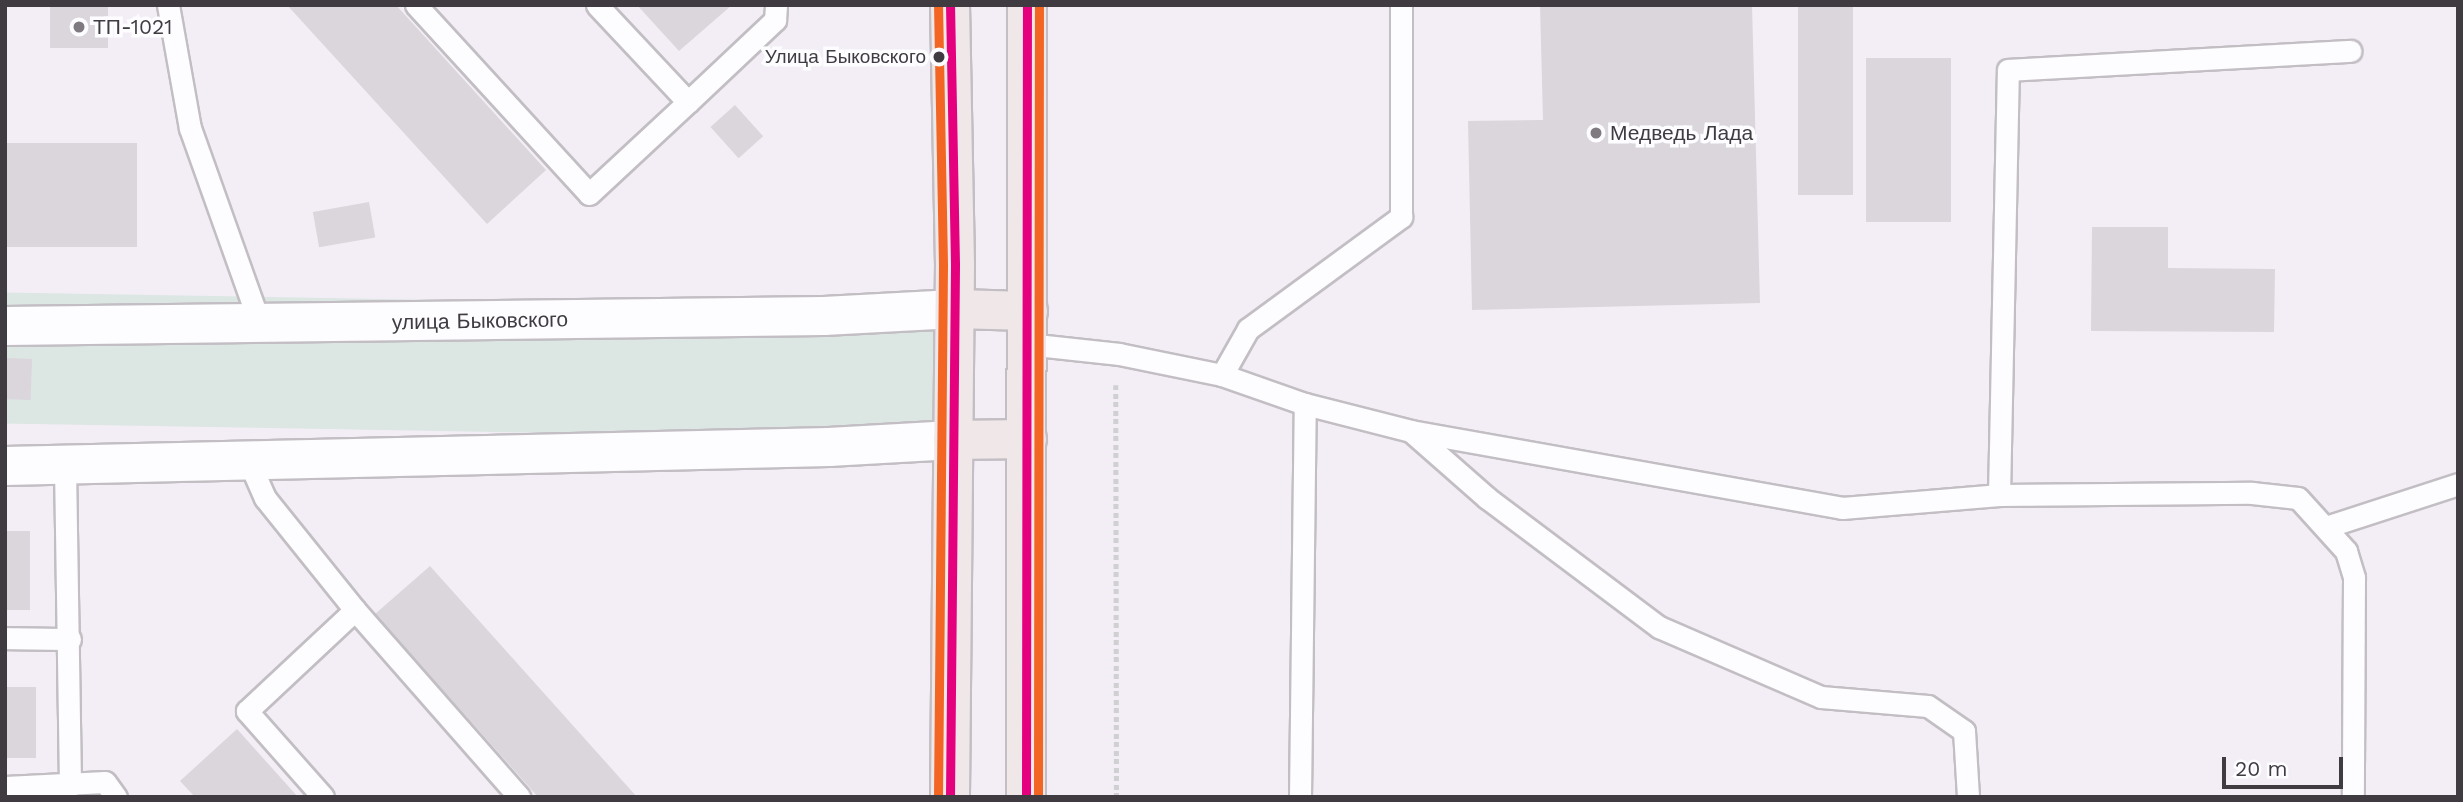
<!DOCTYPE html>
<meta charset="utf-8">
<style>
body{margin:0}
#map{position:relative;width:2463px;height:802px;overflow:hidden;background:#f3eef6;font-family:"Work Sans",sans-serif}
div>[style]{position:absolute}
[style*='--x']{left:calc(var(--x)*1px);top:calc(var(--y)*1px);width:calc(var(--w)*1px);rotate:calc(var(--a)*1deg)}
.green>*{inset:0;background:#dce6e2;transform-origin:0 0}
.building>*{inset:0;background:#dad6dc;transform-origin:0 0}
.path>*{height:4.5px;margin-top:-2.25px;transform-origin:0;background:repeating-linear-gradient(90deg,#d0cfd1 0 5px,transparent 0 8.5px)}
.roads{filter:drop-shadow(2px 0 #c2bec3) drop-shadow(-2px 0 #c2bec3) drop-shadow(0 2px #c2bec3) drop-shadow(0 -2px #c2bec3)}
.service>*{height:21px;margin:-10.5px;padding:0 10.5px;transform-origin:10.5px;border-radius:10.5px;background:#fdfcfe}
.minor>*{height:38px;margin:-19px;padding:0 19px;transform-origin:19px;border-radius:19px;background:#fdfcfe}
.primary>*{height:38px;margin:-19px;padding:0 19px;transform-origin:19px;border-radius:19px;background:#efe7e8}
.bus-1>*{height:9px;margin:-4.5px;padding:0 4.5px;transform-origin:4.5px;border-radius:4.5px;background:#e5007d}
.bus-2>*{height:9px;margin:-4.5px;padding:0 4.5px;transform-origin:4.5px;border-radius:4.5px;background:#f26522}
.dots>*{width:19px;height:19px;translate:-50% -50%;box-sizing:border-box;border:4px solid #fdfcff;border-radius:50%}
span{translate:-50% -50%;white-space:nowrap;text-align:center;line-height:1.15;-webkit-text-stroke:7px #fdfcff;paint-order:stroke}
.bus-label{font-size:19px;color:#3f3b41}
.right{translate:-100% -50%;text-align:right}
.poi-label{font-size:21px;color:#3f3b41}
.left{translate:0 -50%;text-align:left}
.street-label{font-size:21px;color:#3f3b41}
.frame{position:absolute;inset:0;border:7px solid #3f3b41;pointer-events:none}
.scale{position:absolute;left:2222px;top:757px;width:121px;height:32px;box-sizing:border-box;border:4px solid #3f3b41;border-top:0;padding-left:9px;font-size:21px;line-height:24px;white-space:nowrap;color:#3f3b41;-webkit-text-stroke:5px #fdfcff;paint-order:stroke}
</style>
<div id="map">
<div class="green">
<i style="left:955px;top:309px;width:131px;height:950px;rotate:91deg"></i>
</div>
<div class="building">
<i style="left:50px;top:5px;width:58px;height:43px"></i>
<i style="clip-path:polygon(287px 5px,396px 5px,546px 170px,487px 224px)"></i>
<i style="clip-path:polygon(637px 5px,732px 5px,679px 51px)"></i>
<i style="clip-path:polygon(1540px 5px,1752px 5px,1760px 303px,1472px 310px,1468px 121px,1543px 120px)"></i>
<i style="left:1798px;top:5px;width:55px;height:190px"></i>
<i style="left:1951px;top:58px;width:164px;height:85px;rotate:90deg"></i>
<i style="left:735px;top:105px;width:42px;height:33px;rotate:48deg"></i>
<i style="left:5px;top:143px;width:132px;height:104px"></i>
<i style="left:369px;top:202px;width:36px;height:57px;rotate:80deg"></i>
<i style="clip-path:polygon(2092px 227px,2168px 227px,2168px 268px,2275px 269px,2274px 332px,2091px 331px)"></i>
<i style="left:5px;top:358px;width:27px;height:41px;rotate:2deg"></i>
<i style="left:5px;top:531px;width:25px;height:79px"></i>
<i style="clip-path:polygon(430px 566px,637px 797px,538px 797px,375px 614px)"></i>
<i style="left:5px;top:687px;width:31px;height:71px"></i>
<i style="clip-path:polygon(237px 729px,298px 797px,195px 797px,180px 781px)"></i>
</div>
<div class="path">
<i style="--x:1116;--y:385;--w:412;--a:89.9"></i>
</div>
<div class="roads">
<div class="service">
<i style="--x:168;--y:5;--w:125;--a:79.9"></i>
<i style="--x:190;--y:128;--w:209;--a:70.4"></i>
<i style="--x:416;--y:5;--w:256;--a:47.5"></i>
<i style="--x:589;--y:194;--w:135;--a:-42.9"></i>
<i style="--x:688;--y:102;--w:133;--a:-133.2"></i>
<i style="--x:688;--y:102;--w:120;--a:-43.3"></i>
<i style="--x:775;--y:20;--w:15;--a:-86"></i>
<i style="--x:1027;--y:344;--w:93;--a:6.2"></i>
<i style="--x:1119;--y:354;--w:105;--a:11.5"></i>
<i style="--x:1222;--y:375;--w:88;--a:19.3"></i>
<i style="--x:1305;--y:404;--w:109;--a:14.3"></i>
<i style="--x:1411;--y:431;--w:438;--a:10.1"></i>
<i style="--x:1842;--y:508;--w:158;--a:-4.7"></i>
<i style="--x:1999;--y:495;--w:253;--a:-0.5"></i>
<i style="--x:2252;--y:493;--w:46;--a:6.2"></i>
<i style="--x:2298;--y:498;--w:72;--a:47.8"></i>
<i style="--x:2346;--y:551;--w:28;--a:73"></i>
<i style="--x:2354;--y:578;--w:219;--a:90.3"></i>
<i style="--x:1222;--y:375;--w:53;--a:-60.5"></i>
<i style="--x:1248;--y:329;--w:190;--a:-36.2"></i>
<i style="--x:1401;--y:217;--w:212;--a:-90"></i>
<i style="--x:1412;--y:432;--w:100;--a:41.3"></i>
<i style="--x:1487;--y:498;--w:215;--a:36.9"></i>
<i style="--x:1659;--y:627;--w:176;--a:23.4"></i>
<i style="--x:1821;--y:697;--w:107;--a:4.8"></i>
<i style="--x:1928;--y:706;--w:44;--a:34.8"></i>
<i style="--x:1964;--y:731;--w:66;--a:86.5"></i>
<i style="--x:247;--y:457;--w:45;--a:66.3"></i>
<i style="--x:265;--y:498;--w:144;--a:51.2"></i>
<i style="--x:355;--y:610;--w:249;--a:48.7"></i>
<i style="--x:65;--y:466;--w:320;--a:89.1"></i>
<i style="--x:1999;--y:495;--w:425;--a:-88.8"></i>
<i style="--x:2008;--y:70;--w:343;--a:-3.2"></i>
<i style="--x:2329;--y:526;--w:136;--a:-18"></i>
<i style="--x:5;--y:638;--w:65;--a:0.9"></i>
<i style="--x:5;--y:787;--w:100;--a:-2.9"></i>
<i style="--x:105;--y:782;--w:19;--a:54"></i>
<i style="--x:323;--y:797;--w:115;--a:-131.5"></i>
<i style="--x:247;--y:711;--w:148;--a:-43.1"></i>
<i style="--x:1300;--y:797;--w:393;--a:-89.3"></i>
</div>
<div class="minor">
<i style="--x:5;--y:326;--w:819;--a:-0.7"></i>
<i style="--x:824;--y:316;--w:131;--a:-3.1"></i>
<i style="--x:5;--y:466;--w:824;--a:-1.32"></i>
<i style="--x:829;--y:447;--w:124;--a:-3.2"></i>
</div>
<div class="primary">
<i style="--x:950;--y:5;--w:259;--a:88.9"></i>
<i style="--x:955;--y:264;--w:533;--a:90.54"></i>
<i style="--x:955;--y:309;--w:73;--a:1.6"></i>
<i style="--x:953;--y:440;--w:74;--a:-0.8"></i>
<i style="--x:1026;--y:797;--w:792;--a:-89.93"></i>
</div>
</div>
<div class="bus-1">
<i style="--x:950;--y:797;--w:533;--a:-89.46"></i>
<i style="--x:955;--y:264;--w:259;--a:-91.1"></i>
<i style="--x:1026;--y:797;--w:792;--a:-89.93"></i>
</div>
<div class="bus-2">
<i style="--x:938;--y:797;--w:533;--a:-89.46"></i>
<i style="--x:943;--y:264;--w:259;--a:-91.1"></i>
<i style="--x:1038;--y:797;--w:792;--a:-89.93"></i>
</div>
<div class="dots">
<i style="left:79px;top:27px;background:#7e7a80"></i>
<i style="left:939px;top:57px;background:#3f3b41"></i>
<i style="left:1596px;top:133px;background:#7e7a80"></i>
</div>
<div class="bus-label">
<span class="right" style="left:926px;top:57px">Улица Быковского</span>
</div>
<div class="poi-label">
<span class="left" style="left:93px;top:27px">ТП-1021</span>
<span class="left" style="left:1610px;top:133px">Медведь Лада</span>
</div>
<div class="street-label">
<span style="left:480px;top:321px;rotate:-1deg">улица Быковского</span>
</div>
<div class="frame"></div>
<div class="scale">20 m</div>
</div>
